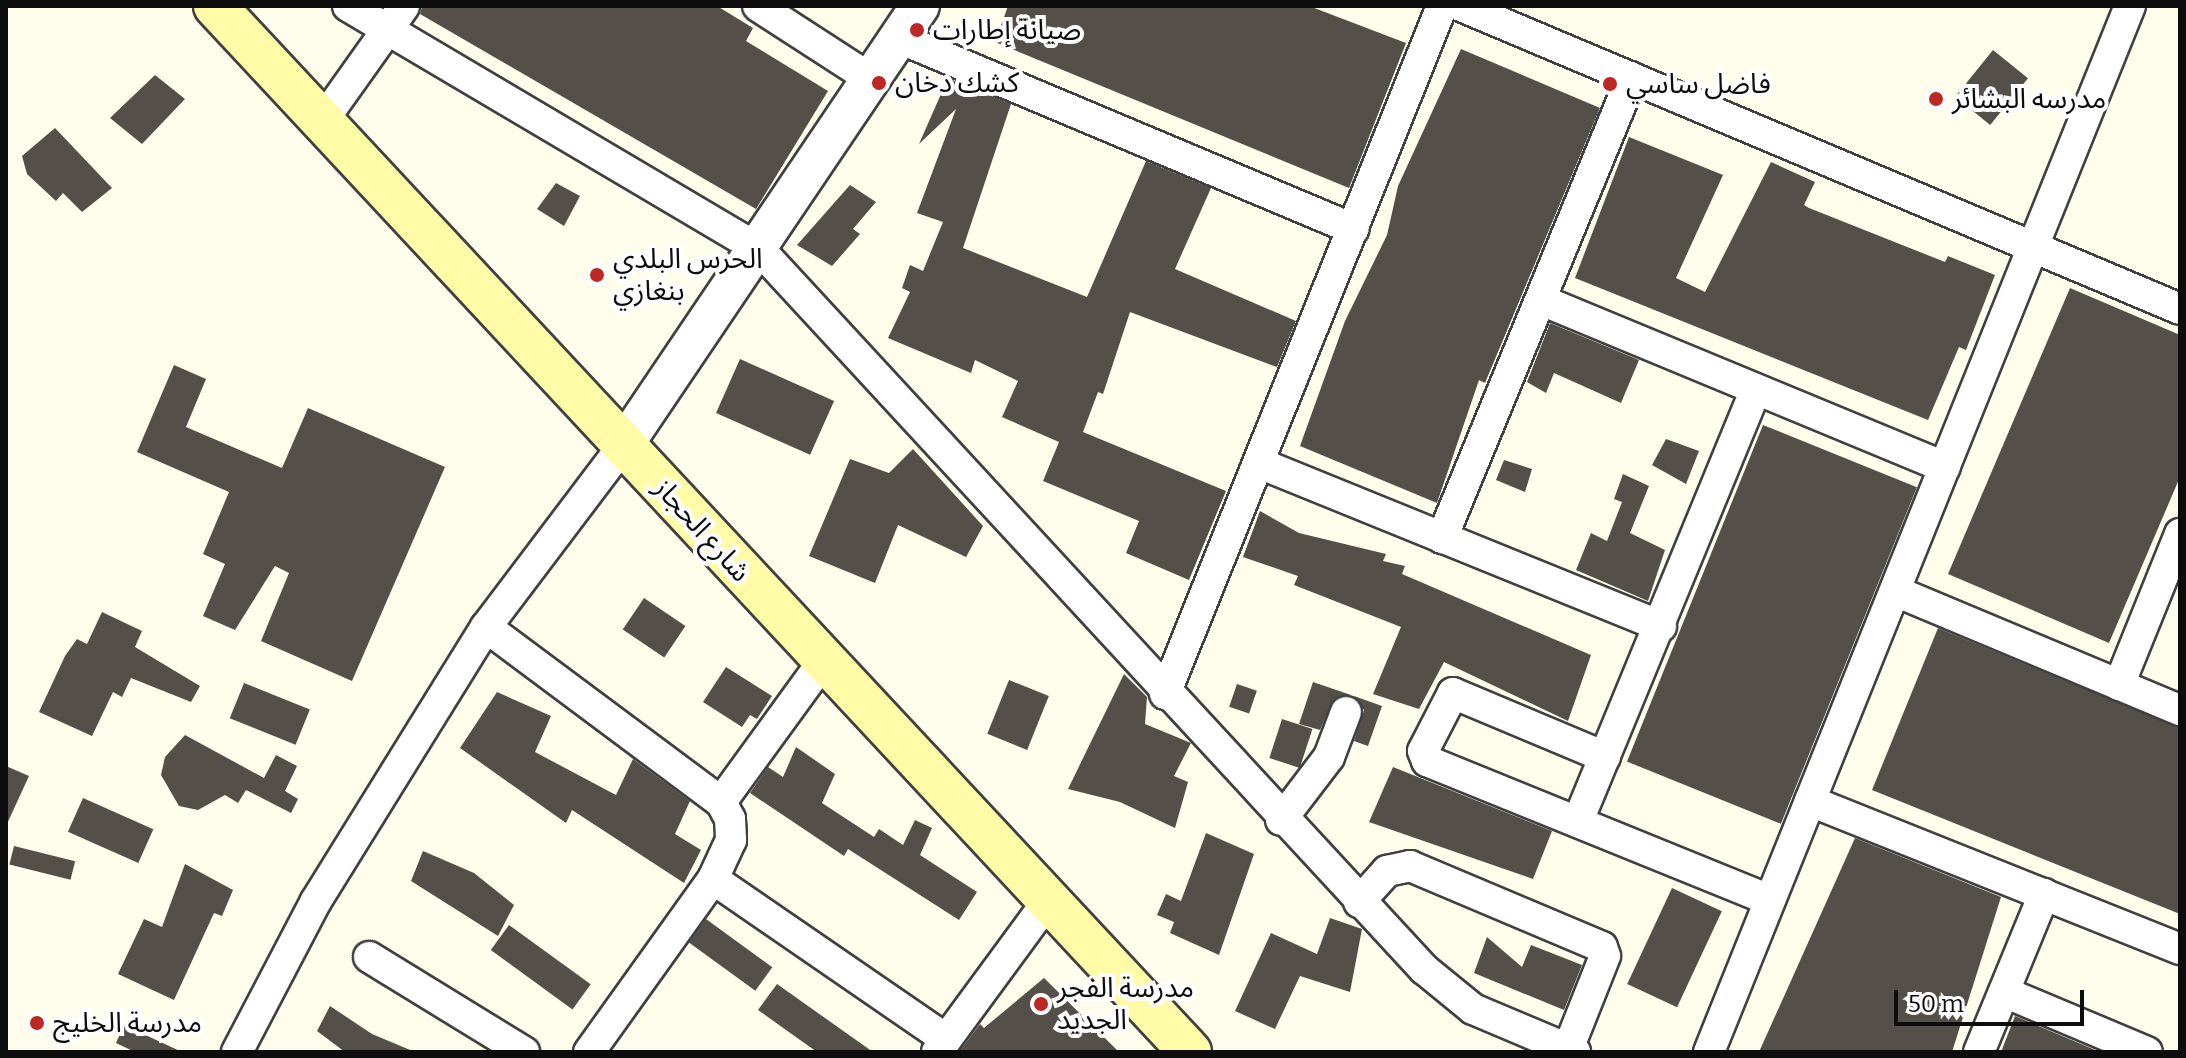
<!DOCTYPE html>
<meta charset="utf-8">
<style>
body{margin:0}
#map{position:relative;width:2186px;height:1058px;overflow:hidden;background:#fffdec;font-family:Bitter,"Noto Sans Arabic",serif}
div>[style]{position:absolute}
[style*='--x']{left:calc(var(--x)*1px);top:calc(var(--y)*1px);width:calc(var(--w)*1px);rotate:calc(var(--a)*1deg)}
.building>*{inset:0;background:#554f49;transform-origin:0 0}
.roads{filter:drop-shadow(2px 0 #404040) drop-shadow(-2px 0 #404040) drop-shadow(0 2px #404040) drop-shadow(0 -2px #404040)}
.minor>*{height:30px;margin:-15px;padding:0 15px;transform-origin:15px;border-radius:15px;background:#fff}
.tertiary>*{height:38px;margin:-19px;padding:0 19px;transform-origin:19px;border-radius:19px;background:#fff}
.secondary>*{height:42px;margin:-21px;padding:0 21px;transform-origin:21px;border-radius:21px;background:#fffba7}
.dots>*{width:22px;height:22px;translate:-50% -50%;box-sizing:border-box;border:4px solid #fff;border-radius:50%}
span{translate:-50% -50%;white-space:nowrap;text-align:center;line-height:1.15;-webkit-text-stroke:8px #fff;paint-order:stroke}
.poi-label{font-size:28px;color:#0d0d0d}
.left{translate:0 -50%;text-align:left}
.street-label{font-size:28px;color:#0d0d0d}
.frame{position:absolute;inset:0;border:8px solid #0d0d0d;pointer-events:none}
.scale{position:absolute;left:1894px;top:990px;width:190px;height:36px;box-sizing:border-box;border:4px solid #0d0d0d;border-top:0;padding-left:10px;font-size:24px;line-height:28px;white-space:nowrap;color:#0d0d0d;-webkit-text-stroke:6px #fff;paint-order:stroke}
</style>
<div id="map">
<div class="building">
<i style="clip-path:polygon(422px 6px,717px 6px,753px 28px,746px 41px,828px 91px,756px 209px,420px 14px)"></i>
<i style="clip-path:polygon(1008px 6px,1309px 6px,1406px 43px,1349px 188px,995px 42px)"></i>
<i style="clip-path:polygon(1461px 49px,1600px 108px,1485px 383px,1479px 380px,1437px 503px,1300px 446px,1345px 321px,1387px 235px,1398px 186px)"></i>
<i style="left:1993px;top:50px;width:45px;height:60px;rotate:39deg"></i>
<i style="clip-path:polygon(155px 75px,185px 99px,142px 144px,110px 118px)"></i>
<i style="clip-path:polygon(948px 78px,1011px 104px,963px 248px,1087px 297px,1146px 161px,1211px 188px,1175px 269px,1296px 321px,1277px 367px,1130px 312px,1103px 394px,1098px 392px,1083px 432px,1226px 491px,1189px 580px,1126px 553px,1139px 521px,1043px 481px,1059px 442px,1002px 417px,1018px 381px,975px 360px,971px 373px,888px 338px,910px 292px,902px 288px,910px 265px,923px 271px,943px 222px,917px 213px,956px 109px,919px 144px)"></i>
<i style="clip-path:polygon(55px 128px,112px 188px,82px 212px,63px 193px,56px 201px,27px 174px,22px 156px)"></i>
<i style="clip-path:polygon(1629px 137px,1723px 175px,1676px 278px,1705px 292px,1771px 162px,1815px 182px,1804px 205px,1809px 208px,1945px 262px,1948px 256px,1995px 275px,1966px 350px,1959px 347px,1928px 420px,1575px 278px)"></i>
<i style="clip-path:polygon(556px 183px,580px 196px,564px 226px,537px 209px)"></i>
<i style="clip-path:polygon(850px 185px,876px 202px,853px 229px,860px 234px,832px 266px,797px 245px)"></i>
<i style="clip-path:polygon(2070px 288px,2180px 335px,2180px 477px,2109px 643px,1948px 574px)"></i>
<i style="clip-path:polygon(1550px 323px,1639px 360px,1621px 403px,1554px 373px,1546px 393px,1527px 382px)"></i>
<i style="left:740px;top:359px;width:103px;height:59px;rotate:24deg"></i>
<i style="clip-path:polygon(174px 365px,206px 379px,186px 427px,282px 468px,308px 408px,445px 467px,352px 681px,261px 641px,289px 573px,275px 566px,235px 630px,203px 616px,225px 564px,203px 554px,229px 492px,137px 452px)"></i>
<i style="left:1763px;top:425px;width:166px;height:363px;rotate:22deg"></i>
<i style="clip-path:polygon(1666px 439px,1699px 451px,1686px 484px,1652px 465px)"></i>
<i style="clip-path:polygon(913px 449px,983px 526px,966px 557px,898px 525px,875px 583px,809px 556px,850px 459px,889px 473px)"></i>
<i style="clip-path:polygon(1504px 460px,1532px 469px,1525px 492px,1496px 480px)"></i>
<i style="clip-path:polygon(1623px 474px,1649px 486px,1630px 533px,1665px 550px,1648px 601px,1576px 570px,1591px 533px,1607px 541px,1622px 502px,1614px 499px)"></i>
<i style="clip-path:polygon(1260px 511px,1299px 533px,1386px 554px,1383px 561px,1405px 566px,1402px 574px,1591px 655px,1568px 721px,1444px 662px,1419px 709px,1373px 694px,1401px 627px,1294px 585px,1298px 576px,1243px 557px)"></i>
<i style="left:644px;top:598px;width:50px;height:38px;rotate:34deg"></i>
<i style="clip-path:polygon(102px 612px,142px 631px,135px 647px,200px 686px,191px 702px,131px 678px,122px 697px,113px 692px,92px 736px,39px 712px,65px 656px,77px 639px,87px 644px)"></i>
<i style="clip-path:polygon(1938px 628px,2180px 728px,2180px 914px,1872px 790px)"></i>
<i style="clip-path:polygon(726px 667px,772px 696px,757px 719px,750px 715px,742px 727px,703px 702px)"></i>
<i style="clip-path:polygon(1124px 674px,1147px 697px,1145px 724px,1191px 743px,1174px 776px,1188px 782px,1175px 828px,1120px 802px,1068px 789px)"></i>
<i style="left:1009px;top:680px;width:43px;height:58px;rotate:22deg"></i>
<i style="clip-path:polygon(1313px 682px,1351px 695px,1334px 699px,1320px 730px,1299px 724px)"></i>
<i style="left:244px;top:683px;width:71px;height:38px;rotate:22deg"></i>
<i style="left:1237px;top:684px;width:21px;height:24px;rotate:19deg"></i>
<i style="clip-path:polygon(497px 692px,551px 716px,535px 752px,616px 795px,633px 759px,690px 801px,675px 834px,701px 850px,684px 883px,572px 810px,566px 823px,460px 748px)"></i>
<i style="clip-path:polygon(1354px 696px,1382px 706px,1368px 746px,1354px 741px,1364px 710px)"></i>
<i style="left:1282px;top:719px;width:32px;height:41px;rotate:18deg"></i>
<i style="clip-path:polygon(185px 735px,264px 778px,276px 755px,297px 766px,285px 791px,298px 799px,291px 813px,246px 790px,238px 803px,225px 795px,198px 810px,179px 806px,161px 775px,165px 757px)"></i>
<i style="clip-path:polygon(796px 747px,835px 774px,822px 803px,874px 837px,879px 829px,903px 845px,915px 820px,932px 828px,920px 855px,977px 892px,959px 920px,848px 849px,844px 856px,750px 793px,768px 767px,783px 777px)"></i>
<i style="clip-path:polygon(6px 766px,29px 776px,6px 826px)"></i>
<i style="clip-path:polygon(1393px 767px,1552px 831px,1533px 879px,1369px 822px)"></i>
<i style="left:83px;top:798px;width:77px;height:37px;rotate:24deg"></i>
<i style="clip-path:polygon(1206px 833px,1254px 854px,1219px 955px,1170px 933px,1174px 922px,1157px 915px,1166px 894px,1181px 901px)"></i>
<i style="clip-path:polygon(1855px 838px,2001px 897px,1952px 1052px,1759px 1052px)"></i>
<i style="left:14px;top:846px;width:63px;height:19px;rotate:14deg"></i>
<i style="clip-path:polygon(423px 851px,474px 873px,514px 905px,498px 936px,411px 881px)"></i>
<i style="clip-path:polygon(185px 864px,233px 890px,222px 916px,214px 913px,174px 1000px,118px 974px,144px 919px,162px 927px)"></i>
<i style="left:1672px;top:888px;width:55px;height:106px;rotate:25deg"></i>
<i style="clip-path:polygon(1330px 918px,1362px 929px,1350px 992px,1300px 976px,1275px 1029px,1235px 1011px,1271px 933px,1317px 954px)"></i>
<i style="left:706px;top:919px;width:82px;height:29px;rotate:36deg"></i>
<i style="left:509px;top:925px;width:101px;height:31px;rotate:36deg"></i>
<i style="clip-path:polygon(1487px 937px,1522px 967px,1531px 945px,1582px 965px,1564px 1010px,1474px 973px)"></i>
<i style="clip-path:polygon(1044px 978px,1119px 1052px,959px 1052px,980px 1024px,984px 1028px)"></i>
<i style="clip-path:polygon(777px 984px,873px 1052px,817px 1052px,758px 1010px)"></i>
<i style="clip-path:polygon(330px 1006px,372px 1034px,415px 1052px,345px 1052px,317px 1031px)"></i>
<i style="clip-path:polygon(2015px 1016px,2100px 1052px,2001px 1052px)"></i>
<i style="clip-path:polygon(124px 1025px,182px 1052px,135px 1052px,116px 1043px)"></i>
</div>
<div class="roads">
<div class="minor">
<i style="--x:348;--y:6;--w:479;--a:30.6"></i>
<i style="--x:760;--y:250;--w:979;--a:47.28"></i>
<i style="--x:1424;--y:969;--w:63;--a:39.2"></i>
<i style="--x:1473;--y:1009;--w:111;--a:22.9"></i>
<i style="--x:758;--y:6;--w:135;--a:32.9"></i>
<i style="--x:1461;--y:6;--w:780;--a:22.85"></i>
<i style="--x:899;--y:38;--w:493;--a:22.8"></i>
<i style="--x:321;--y:123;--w:143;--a:-54.6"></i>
<i style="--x:1541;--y:300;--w:437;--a:22.5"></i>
<i style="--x:1259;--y:463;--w:434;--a:22.1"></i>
<i style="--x:1442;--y:538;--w:498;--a:-67.6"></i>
<i style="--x:1895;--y:591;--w:309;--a:22.7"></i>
<i style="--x:486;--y:627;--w:293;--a:36.7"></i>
<i style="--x:721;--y:802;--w:19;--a:62"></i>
<i style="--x:730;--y:819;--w:21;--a:87"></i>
<i style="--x:731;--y:840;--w:43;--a:114.8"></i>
<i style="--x:713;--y:879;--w:213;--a:125.6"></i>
<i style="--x:2119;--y:685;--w:163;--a:-68"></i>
<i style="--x:1165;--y:694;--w:742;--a:-68.07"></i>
<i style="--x:1605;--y:757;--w:165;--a:-157.2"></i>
<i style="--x:1453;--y:693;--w:65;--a:117.3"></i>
<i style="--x:1423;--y:751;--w:11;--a:68"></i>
<i style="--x:1427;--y:761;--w:370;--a:22.1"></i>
<i style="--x:1810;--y:801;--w:399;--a:21.8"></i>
<i style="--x:721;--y:802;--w:172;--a:-54"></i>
<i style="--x:1281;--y:820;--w:79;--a:-52.7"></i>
<i style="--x:1329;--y:757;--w:48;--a:-69.3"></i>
<i style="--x:1578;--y:821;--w:466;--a:-67.6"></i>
<i style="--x:713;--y:879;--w:283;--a:34.5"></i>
<i style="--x:1359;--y:902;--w:42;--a:-47.9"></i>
<i style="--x:1387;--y:871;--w:24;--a:-12"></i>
<i style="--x:1410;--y:866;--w:208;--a:22.9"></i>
<i style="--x:1602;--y:947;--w:9;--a:72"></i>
<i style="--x:1605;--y:956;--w:100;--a:111.7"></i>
<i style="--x:369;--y:957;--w:182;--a:31.5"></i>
<i style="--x:2004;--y:992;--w:155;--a:22.8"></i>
<i style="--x:237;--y:1052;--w:170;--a:-62.4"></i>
<i style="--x:316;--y:901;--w:322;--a:-58.2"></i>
<i style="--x:486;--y:627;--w:231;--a:-52.9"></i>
<i style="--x:937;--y:1052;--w:186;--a:-53.7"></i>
<i style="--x:1709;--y:1052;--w:1128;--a:-68.08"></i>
<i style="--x:1979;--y:1052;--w:171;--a:-67.6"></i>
</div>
<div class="tertiary">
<i style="--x:625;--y:443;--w:527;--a:-55.98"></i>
</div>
<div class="secondary">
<i style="--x:215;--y:6;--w:1430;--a:47.01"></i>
</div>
</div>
<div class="dots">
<i style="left:917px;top:30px;background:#bd2724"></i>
<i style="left:879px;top:83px;background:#bd2724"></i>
<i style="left:1610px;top:84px;background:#bd2724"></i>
<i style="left:1936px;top:99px;background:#bd2724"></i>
<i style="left:597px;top:275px;background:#bd2724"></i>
<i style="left:1041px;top:1004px;background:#bd2724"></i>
<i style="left:37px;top:1023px;background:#bd2724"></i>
</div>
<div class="poi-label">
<span class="left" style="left:933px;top:30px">صيانة إطارات</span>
<span class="left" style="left:895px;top:83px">كشك دخان</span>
<span class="left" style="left:1626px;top:84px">فاضل ساسي</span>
<span class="left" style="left:1952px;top:99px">مدرسه البشائر</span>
<span class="left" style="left:613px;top:275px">الحرس البلدي<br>بنغازي</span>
<span class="left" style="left:1057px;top:1004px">مدرسة الفجر<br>الجديد</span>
<span class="left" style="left:53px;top:1023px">مدرسة الخليج</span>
</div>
<div class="street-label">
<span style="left:702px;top:530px;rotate:48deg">شارع الحجاز</span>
</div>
<div class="frame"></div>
<div class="scale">50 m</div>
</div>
